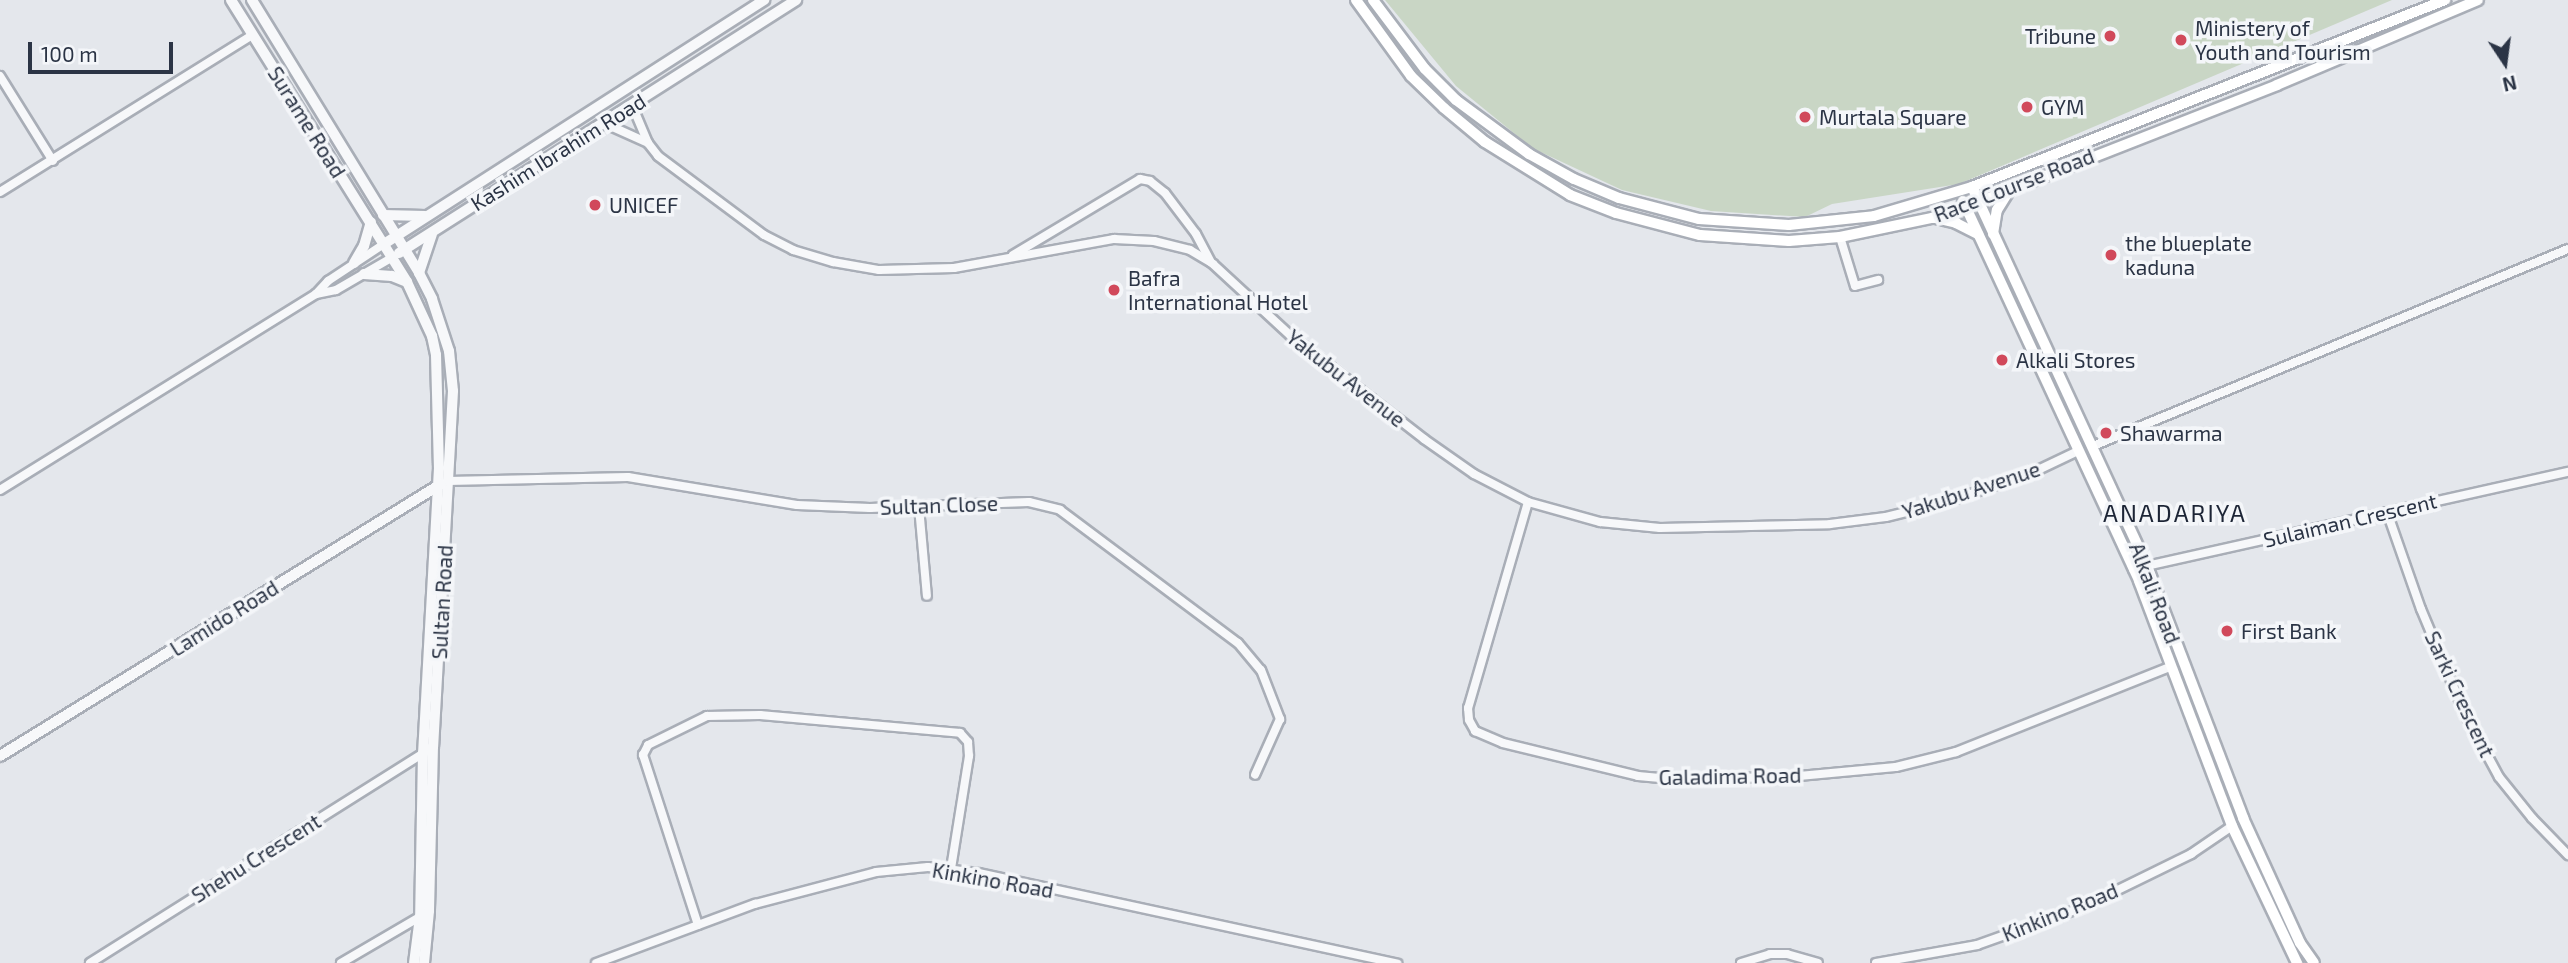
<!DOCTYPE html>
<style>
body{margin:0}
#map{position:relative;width:2568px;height:963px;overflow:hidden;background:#e4e7ec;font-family:"Exo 2",sans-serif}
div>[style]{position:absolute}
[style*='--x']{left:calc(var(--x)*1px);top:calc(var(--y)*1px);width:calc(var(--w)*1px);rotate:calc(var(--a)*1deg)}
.green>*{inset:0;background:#c9d6c5}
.roads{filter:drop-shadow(2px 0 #a9aeb7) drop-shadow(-2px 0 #a9aeb7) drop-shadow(0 2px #a9aeb7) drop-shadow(0 -2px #a9aeb7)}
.minor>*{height:8px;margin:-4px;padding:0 4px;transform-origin:4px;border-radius:4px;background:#f7f8fa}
.tertiary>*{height:10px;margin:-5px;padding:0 5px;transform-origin:5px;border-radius:5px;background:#f7f8fa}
.secondary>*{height:10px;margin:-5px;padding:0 5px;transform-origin:5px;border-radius:5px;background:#fff}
.dots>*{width:19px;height:19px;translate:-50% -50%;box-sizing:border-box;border:4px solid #f4f6f9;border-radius:50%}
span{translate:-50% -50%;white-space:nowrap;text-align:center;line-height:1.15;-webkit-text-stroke:7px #f4f6f9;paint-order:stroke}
.poi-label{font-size:21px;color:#2b3445}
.left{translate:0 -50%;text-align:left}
.right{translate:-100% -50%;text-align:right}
.street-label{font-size:21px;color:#2b3445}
.quarter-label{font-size:24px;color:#1d2536;letter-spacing:2px}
.north{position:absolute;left:2470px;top:28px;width:70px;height:70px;-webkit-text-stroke:5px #f4f6f9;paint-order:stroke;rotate:167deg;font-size:19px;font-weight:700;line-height:28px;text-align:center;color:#2b3445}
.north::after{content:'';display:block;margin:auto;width:24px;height:32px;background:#2b3445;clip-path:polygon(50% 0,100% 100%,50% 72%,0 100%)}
.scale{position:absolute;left:28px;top:42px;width:145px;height:32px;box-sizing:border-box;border:4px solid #2b3445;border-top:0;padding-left:9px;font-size:21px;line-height:24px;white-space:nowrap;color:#2b3445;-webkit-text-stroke:5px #f4f6f9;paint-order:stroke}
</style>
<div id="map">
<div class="green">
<i style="clip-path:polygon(1385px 0,2392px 0,1959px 184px,1832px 204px,1805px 217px,1711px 211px,1622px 190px,1532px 148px,1456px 86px)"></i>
</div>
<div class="roads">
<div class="minor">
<i style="--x:0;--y:76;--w:100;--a:58.1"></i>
<i style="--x:632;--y:105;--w:41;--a:67.2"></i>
<i style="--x:648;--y:143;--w:16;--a:52"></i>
<i style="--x:658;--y:156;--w:132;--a:36.7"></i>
<i style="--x:764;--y:235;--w:33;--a:27"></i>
<i style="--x:793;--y:250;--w:42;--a:16.7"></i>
<i style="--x:833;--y:262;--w:47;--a:9.9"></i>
<i style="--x:879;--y:270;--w:75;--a:-1.5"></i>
<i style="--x:954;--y:268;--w:163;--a:-10.3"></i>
<i style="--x:1114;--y:239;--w:40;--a:2.9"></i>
<i style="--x:1154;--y:241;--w:37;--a:14"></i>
<i style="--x:1190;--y:250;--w:27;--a:31"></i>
<i style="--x:1213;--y:264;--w:105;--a:42.7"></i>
<i style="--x:1290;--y:335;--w:170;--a:37.8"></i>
<i style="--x:1424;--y:439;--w:61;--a:35"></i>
<i style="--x:1474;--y:474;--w:61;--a:27.4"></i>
<i style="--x:1528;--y:502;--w:75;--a:15.5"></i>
<i style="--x:1600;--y:522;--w:60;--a:5.7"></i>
<i style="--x:1660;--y:528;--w:170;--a:-1.3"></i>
<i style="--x:1830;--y:524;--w:56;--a:-7.1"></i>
<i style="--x:1886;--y:517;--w:63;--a:-13.8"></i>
<i style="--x:1947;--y:502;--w:92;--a:-19"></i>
<i style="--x:2034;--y:472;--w:49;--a:-25.5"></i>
<i style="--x:606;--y:124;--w:46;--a:24.3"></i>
<i style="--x:0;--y:192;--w:297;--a:-31.9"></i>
<i style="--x:1840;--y:237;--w:51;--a:73"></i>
<i style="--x:1855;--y:286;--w:24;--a:-15"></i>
<i style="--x:1013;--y:255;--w:148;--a:-30.9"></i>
<i style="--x:1140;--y:179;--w:10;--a:11"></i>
<i style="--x:1150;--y:181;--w:19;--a:39"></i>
<i style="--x:1165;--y:193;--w:51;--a:52.9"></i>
<i style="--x:1196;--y:234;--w:32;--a:62"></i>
<i style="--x:316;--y:294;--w:20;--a:-11"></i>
<i style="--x:336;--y:290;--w:66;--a:-30.1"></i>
<i style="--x:2093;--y:446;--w:514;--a:-22.53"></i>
<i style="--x:448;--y:481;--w:180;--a:-1.3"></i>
<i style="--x:628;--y:477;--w:171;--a:9.4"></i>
<i style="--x:797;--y:505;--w:73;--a:2.4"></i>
<i style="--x:870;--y:508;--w:159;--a:-2.2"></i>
<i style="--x:1029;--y:502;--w:32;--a:14"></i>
<i style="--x:1060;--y:510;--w:222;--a:36.8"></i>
<i style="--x:1238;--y:643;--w:35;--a:50"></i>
<i style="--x:1261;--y:670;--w:53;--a:68.8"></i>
<i style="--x:1280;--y:719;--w:61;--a:114.1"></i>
<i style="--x:0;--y:490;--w:372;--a:-31.8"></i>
<i style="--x:316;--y:294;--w:18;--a:-47"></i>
<i style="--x:328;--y:281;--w:67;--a:-33.5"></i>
<i style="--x:1528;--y:502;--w:215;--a:106.2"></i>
<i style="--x:1468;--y:708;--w:12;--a:85"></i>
<i style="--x:1469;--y:720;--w:13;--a:61"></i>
<i style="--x:1475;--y:731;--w:30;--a:23"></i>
<i style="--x:1503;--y:743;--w:139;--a:13.7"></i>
<i style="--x:1638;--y:776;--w:44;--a:5.2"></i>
<i style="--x:1682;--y:780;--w:117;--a:-2"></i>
<i style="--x:1799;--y:776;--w:97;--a:-5.3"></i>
<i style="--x:1896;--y:767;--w:62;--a:-14"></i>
<i style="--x:1956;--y:752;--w:230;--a:-21.7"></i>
<i style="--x:919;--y:507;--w:89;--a:84.9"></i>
<i style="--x:2387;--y:512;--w:103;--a:70.7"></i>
<i style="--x:2421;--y:609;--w:112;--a:67.3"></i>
<i style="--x:2464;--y:712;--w:74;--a:61.7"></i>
<i style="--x:2499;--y:777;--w:53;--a:51.2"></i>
<i style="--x:2532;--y:818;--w:52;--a:45.8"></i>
<i style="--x:2133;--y:569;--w:446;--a:-12.6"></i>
<i style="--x:698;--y:925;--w:179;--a:-107.9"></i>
<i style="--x:643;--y:755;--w:11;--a:-63"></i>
<i style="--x:648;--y:745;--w:66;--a:-26.2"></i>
<i style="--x:707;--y:716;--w:53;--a:-1.1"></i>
<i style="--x:760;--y:715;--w:201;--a:5.1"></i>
<i style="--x:960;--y:733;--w:12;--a:48"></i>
<i style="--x:968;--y:742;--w:14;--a:86"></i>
<i style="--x:969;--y:756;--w:113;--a:99.1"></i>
<i style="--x:90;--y:963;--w:394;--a:-32.2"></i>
<i style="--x:341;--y:963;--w:95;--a:-30.3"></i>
<i style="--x:596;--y:963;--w:170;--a:-20.4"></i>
<i style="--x:755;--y:904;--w:125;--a:-14.8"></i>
<i style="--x:876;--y:872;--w:52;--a:-5.5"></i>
<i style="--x:928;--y:867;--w:51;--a:6.7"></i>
<i style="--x:979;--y:873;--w:428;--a:12.2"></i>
<i style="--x:1741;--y:963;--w:30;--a:-17"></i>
<i style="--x:1770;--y:954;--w:17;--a:0"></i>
<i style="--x:1787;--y:954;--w:32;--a:16"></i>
<i style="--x:1876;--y:963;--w:103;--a:-10.1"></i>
<i style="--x:1977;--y:945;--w:110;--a:-19.6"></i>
<i style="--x:2081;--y:908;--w:123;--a:-26.1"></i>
<i style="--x:2191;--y:854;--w:50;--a:-34.3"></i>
</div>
<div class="tertiary">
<i style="--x:231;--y:0;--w:332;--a:58"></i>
<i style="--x:407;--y:282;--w:60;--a:65.2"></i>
<i style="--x:432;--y:336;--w:19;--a:78"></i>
<i style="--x:436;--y:355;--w:113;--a:88.5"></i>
<i style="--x:439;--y:468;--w:285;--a:93.2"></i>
<i style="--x:423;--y:753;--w:164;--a:91"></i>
<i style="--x:420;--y:917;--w:46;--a:97.4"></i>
<i style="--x:252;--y:0;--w:320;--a:58.5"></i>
<i style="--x:419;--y:273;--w:29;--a:63"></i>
<i style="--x:432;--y:299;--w:55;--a:71.9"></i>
<i style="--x:449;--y:351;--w:40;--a:84.3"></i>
<i style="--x:453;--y:391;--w:356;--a:93.2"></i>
<i style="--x:433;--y:746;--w:165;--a:91.4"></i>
<i style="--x:429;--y:911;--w:52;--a:95.5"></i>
<i style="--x:383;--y:215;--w:42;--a:1.4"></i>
<i style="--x:384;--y:244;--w:452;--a:-32.7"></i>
<i style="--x:399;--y:253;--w:471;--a:-32.5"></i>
<i style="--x:354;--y:263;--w:20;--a:-60"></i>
<i style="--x:364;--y:246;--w:25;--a:-74"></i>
<i style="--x:419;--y:273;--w:41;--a:-71.6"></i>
<i style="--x:364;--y:274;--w:28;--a:4"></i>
<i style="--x:392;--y:276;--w:16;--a:22"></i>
<i style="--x:0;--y:756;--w:518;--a:-31.67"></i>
</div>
<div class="secondary">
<i style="--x:1356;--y:0;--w:94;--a:54.1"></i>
<i style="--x:1411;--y:76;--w:46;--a:44.1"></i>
<i style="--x:1444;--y:108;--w:53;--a:39.7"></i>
<i style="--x:1485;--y:142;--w:100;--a:31.9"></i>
<i style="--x:1570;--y:195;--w:49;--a:21.4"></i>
<i style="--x:1616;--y:213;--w:87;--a:14.7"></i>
<i style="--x:1700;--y:235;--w:89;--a:3.9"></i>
<i style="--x:1789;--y:241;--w:51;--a:-4.5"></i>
<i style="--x:1840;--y:237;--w:94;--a:-11.7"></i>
<i style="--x:1932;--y:218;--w:36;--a:-18"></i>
<i style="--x:1966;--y:207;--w:334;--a:-21.4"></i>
<i style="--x:2277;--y:85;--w:218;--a:-22.9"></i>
<i style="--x:1373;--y:0;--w:86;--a:53"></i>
<i style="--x:1425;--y:69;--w:44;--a:45"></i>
<i style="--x:1456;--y:100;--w:91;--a:36.5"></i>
<i style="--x:1529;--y:154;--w:51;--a:29.1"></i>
<i style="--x:1574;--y:179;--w:49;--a:22.9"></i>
<i style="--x:1619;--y:198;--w:83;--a:14.7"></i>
<i style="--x:1699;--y:219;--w:90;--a:3.8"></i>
<i style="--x:1789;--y:225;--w:85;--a:-6"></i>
<i style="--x:1874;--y:216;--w:102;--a:-16.5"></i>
<i style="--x:1972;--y:187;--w:509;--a:-21.57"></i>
<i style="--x:1972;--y:187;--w:417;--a:65.2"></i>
<i style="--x:2147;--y:566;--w:270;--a:69.1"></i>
<i style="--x:2243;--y:818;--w:137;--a:65.5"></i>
<i style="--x:2300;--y:943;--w:24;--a:55"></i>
<i style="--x:1963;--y:201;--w:419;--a:65.1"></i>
<i style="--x:2139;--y:581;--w:262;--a:69.2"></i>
<i style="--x:2232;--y:826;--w:152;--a:64.6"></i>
<i style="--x:1935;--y:218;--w:22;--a:13"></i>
<i style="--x:1956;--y:223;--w:25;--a:27"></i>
<i style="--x:1993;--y:234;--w:24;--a:-81"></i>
<i style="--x:1997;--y:210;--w:25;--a:-58"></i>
</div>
</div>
<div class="dots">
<i style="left:2110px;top:36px;background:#d1495b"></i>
<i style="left:2181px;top:40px;background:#d1495b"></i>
<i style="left:2027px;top:107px;background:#d1495b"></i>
<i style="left:1805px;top:117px;background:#d1495b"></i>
<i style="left:595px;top:205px;background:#d1495b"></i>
<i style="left:2111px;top:255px;background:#d1495b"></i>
<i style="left:1114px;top:290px;background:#d1495b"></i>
<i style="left:2002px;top:360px;background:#d1495b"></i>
<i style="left:2106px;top:433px;background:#d1495b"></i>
<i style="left:2227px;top:631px;background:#d1495b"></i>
</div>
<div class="poi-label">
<span class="left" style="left:2195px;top:40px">Ministery of<br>Youth and Tourism</span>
<span class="right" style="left:2096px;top:36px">Tribune</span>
<span class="left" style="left:2041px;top:107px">GYM</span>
<span class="left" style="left:1819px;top:117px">Murtala Square</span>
<span class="left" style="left:609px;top:205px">UNICEF</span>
<span class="left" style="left:2125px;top:255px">the blueplate<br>kaduna</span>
<span class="left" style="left:1128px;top:290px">Bafra<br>International Hotel</span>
<span class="left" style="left:2016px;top:360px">Alkali Stores</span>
<span class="left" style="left:2120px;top:433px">Shawarma</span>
<span class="left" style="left:2241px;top:631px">First Bank</span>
</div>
<div class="street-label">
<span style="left:307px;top:122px;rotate:58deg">Surame Road</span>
<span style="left:558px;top:152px;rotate:-32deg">Kashim Ibrahim Road</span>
<span style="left:2014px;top:185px;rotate:-21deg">Race Course Road</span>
<span style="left:1346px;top:378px;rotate:38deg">Yakubu Avenue</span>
<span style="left:1971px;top:490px;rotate:-18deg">Yakubu Avenue</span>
<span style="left:939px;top:505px;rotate:-2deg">Sultan Close</span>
<span style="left:2350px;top:520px;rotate:-13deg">Sulaiman Crescent</span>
<span style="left:2155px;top:593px;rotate:69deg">Alkali Road</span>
<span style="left:442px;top:602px;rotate:-87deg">Sultan Road</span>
<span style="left:224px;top:618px;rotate:-32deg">Lamido Road</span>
<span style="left:2460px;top:694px;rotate:65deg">Sarki Crescent</span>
<span style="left:1730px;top:776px;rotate:-1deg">Galadima Road</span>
<span style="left:256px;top:858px;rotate:-32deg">Shehu Crescent</span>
<span style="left:993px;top:880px;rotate:10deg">Kinkino Road</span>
<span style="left:2060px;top:912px;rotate:-22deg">Kinkino Road</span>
</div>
<div class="quarter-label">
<span style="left:2175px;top:513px">ANADARIYA</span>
</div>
<div class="north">N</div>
<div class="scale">100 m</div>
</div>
